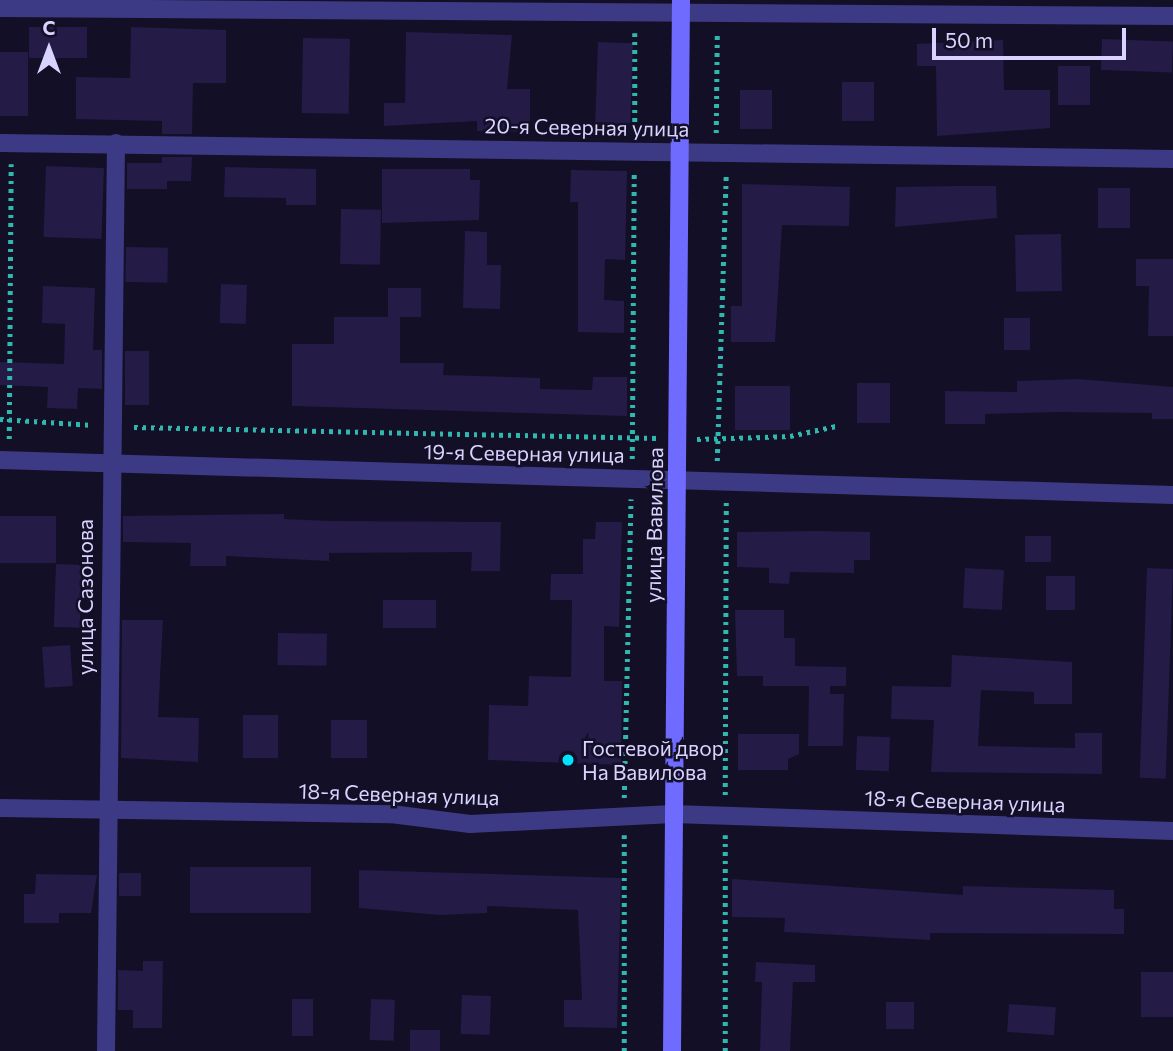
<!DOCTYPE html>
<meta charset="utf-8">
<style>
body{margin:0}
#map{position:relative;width:1173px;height:1051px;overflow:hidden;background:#130f26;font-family:Commissioner,sans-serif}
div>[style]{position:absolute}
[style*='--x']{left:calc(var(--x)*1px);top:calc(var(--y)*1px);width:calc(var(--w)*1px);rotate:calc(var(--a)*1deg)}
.building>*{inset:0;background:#241b47;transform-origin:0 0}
.path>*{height:4.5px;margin-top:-2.25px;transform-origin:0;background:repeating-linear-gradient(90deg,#2fb8b0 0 3.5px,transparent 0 8.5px)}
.street>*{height:18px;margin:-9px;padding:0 9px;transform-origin:9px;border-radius:9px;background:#3d3a85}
.secondary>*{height:18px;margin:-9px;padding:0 9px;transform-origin:9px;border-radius:9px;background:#6f6bff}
.dots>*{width:19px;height:19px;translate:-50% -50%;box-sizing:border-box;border:4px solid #130f26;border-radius:50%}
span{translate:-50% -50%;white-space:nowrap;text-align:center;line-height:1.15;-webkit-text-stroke:5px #130f26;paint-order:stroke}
.street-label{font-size:21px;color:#d9d4ff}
.poi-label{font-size:21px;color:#d9d4ff}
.left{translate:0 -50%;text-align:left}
.north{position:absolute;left:14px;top:14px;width:70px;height:70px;-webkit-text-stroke:5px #130f26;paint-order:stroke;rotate:0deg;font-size:19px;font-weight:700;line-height:28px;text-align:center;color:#d9d4ff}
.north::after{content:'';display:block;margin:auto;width:24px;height:32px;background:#d9d4ff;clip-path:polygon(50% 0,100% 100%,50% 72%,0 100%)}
.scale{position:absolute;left:932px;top:28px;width:194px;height:32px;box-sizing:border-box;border:4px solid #d9d4ff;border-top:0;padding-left:9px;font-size:21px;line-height:24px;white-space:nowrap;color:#d9d4ff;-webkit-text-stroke:5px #130f26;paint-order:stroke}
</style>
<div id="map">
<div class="building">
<i style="left:29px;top:27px;width:58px;height:31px"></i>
<i style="clip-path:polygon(131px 27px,226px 30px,226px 83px,193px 83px,192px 134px,162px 134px,162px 121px,76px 119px,76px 77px,130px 78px)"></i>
<i style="clip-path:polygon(406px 32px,512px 35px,507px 89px,530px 89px,530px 132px,477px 131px,477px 121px,384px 126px,384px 103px,405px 103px)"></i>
<i style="left:303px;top:38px;width:47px;height:75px;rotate:1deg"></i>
<i style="left:1102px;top:39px;width:71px;height:31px;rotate:2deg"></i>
<i style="clip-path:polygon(1003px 40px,1004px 90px,1050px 90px,1050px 128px,937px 136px,936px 66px,917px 66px,917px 44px)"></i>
<i style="left:598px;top:42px;width:35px;height:81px;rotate:2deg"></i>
<i style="left:0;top:52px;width:28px;height:64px"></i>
<i style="left:1058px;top:66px;width:32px;height:39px"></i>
<i style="left:842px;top:82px;width:32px;height:39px"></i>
<i style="left:740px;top:90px;width:32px;height:39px"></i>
<i style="clip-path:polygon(162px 157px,192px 157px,191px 181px,167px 181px,167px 189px,127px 189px,127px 163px,162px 163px)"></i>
<i style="left:46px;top:166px;width:58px;height:71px;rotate:2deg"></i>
<i style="clip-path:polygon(225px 167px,316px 169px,316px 205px,286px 205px,286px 198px,224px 197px)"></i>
<i style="clip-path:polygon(382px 169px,470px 169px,470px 180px,480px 180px,479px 220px,382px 223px)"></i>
<i style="clip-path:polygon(571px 170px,627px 171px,625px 260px,605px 259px,604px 300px,624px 301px,624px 333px,578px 332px,578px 202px,570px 202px)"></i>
<i style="clip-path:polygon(742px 184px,850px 187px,849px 226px,782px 225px,775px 342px,731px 342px,731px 306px,742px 306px)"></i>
<i style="clip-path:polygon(956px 186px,996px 186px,997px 218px,895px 227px,896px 187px)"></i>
<i style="left:1098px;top:188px;width:32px;height:40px"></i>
<i style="left:341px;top:209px;width:40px;height:55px;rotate:1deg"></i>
<i style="clip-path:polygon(465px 231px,487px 232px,487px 265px,501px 265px,500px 309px,463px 308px)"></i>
<i style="left:1061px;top:234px;width:57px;height:46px;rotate:89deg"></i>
<i style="left:126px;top:247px;width:42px;height:35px;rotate:1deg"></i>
<i style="clip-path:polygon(1136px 259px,1173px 259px,1173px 336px,1148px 336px,1149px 286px,1136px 286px)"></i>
<i style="left:221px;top:284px;width:26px;height:39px;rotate:2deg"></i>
<i style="clip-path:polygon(43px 286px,95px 288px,93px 350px,102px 350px,102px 389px,78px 388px,77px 409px,47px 408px,48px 387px,0 385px,0 362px,64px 364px,65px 324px,42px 323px)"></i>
<i style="left:388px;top:288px;width:33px;height:29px"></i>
<i style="clip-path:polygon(334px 317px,400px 317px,400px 363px,444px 363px,443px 375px,540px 378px,540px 389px,592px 390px,593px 377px,627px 377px,627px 416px,292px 406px,292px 344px,334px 344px)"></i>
<i style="left:1004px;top:318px;width:26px;height:32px"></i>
<i style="left:125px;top:351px;width:24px;height:54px"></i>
<i style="clip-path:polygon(1078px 379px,1173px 387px,1173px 419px,1152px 419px,1152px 413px,1057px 412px,985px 414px,985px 424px,945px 424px,945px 391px,1017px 392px,1017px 381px)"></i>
<i style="left:857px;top:383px;width:33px;height:40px"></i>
<i style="left:735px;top:386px;width:55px;height:44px"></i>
<i style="clip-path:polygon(284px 514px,284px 519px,329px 521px,501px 522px,500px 571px,471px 571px,472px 552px,329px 553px,329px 561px,226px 556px,226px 566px,190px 566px,191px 543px,123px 542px,123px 516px)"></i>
<i style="left:56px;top:516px;width:47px;height:56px;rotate:90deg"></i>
<i style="clip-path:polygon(596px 522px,622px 522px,619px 627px,604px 626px,604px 681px,622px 681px,621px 765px,488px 760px,489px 705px,528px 706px,529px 676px,571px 677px,572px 600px,550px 600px,551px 574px,583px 574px,583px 539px,595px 539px)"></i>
<i style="clip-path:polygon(817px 531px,870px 532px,870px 560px,854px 560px,854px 573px,790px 572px,789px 584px,769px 583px,769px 568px,737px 567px,737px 532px)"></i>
<i style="left:1025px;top:536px;width:26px;height:26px"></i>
<i style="left:56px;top:564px;width:26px;height:63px;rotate:2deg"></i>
<i style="left:965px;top:568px;width:39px;height:40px;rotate:3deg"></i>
<i style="left:1147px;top:568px;width:26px;height:210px;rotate:2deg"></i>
<i style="left:1046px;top:576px;width:29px;height:34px"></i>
<i style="left:383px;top:600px;width:53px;height:28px"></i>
<i style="clip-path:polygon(735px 610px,784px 610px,784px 638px,795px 638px,795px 666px,846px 667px,846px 686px,830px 686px,830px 694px,844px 694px,843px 746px,808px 746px,809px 686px,763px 686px,763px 676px,737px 676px)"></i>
<i style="clip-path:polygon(122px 620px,163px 620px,158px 717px,199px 718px,198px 762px,121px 758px)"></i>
<i style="left:278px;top:633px;width:49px;height:32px;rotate:1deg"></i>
<i style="left:70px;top:645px;width:41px;height:28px;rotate:86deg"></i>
<i style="clip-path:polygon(952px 655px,1072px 662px,1072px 704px,1034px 704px,1034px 692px,981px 690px,978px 746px,1075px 748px,1075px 733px,1102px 733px,1102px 774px,931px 772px,934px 720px,891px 719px,892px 686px,951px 687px)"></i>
<i style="left:243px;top:715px;width:35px;height:43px"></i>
<i style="left:331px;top:720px;width:36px;height:38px"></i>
<i style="clip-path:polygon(738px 734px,799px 734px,799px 754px,788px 759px,788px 770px,738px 770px)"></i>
<i style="left:857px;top:736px;width:33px;height:34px;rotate:2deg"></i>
<i style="left:190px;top:867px;width:121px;height:46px"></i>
<i style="clip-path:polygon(359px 870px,621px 878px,617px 1028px,564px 1027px,564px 1000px,582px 1000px,578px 910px,487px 906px,487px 913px,440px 915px,359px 908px)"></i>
<i style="left:119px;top:873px;width:22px;height:23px"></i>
<i style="clip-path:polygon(36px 874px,97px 875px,91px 913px,59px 913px,59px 923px,24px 923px,24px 894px,35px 894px)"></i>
<i style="clip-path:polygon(732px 879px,963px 895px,963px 886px,1114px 890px,1114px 909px,1124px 909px,1124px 934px,930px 933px,930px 940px,784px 932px,785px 918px,732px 917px)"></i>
<i style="clip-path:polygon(143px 961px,163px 961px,162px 1028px,133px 1028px,133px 1010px,118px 1010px,118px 970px,143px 971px)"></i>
<i style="clip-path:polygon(756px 962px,815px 965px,815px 982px,793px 982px,790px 1051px,760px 1051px,762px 982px,755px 982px)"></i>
<i style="left:1141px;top:972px;width:32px;height:45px"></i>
<i style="left:462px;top:995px;width:29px;height:39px;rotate:2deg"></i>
<i style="left:292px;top:999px;width:21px;height:37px"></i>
<i style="left:371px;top:999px;width:24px;height:41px;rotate:2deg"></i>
<i style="left:886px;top:1002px;width:28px;height:27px"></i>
<i style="left:1009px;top:1004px;width:47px;height:28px;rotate:4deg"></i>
<i style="left:410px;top:1030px;width:30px;height:21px"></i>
</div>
<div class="path">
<i style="--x:635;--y:33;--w:100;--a:90"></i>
<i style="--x:716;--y:133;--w:99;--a:-89.4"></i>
<i style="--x:0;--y:419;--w:93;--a:3.7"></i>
<i style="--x:134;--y:427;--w:523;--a:1.2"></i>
<i style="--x:9;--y:439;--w:275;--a:-89.6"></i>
<i style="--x:697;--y:439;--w:93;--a:-1.8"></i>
<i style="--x:790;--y:436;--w:47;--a:-12.3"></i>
<i style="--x:632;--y:459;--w:289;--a:-89.6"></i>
<i style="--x:717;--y:461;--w:288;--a:-88.2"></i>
<i style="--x:725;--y:795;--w:293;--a:-89.8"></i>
<i style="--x:624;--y:798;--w:299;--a:-88.7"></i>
<i style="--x:624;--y:1051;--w:216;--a:-90"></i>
<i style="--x:725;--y:1051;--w:216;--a:-90"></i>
</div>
<div class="street">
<i style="--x:0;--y:8;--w:1173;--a:0.39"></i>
<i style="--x:0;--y:143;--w:1173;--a:0.78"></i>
<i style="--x:0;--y:460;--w:1174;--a:1.71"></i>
<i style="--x:0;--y:808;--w:391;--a:0.9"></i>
<i style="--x:391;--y:814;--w:80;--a:7.2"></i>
<i style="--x:470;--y:824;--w:203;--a:-2.8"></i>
<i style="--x:673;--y:814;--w:500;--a:1.95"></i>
<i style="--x:106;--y:1051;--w:908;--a:-89.37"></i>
</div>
<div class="secondary">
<i style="--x:672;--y:1051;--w:1051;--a:-89.51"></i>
</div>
<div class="dots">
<i style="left:568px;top:760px;background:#00e5ff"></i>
</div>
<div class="street-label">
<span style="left:587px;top:127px;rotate:1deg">20-я Северная улица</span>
<span style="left:524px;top:453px;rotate:1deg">19-я Северная улица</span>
<span style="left:654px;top:525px;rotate:-89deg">улица Вавилова</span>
<span style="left:85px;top:597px;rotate:-90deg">улица Сазонова</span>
<span style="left:399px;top:794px;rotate:2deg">18-я Северная улица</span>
<span style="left:965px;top:801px;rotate:2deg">18-я Северная улица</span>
</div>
<div class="poi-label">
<span class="left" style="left:582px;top:760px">Гостевой двор<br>На Вавилова</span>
</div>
<div class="north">С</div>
<div class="scale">50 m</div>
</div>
